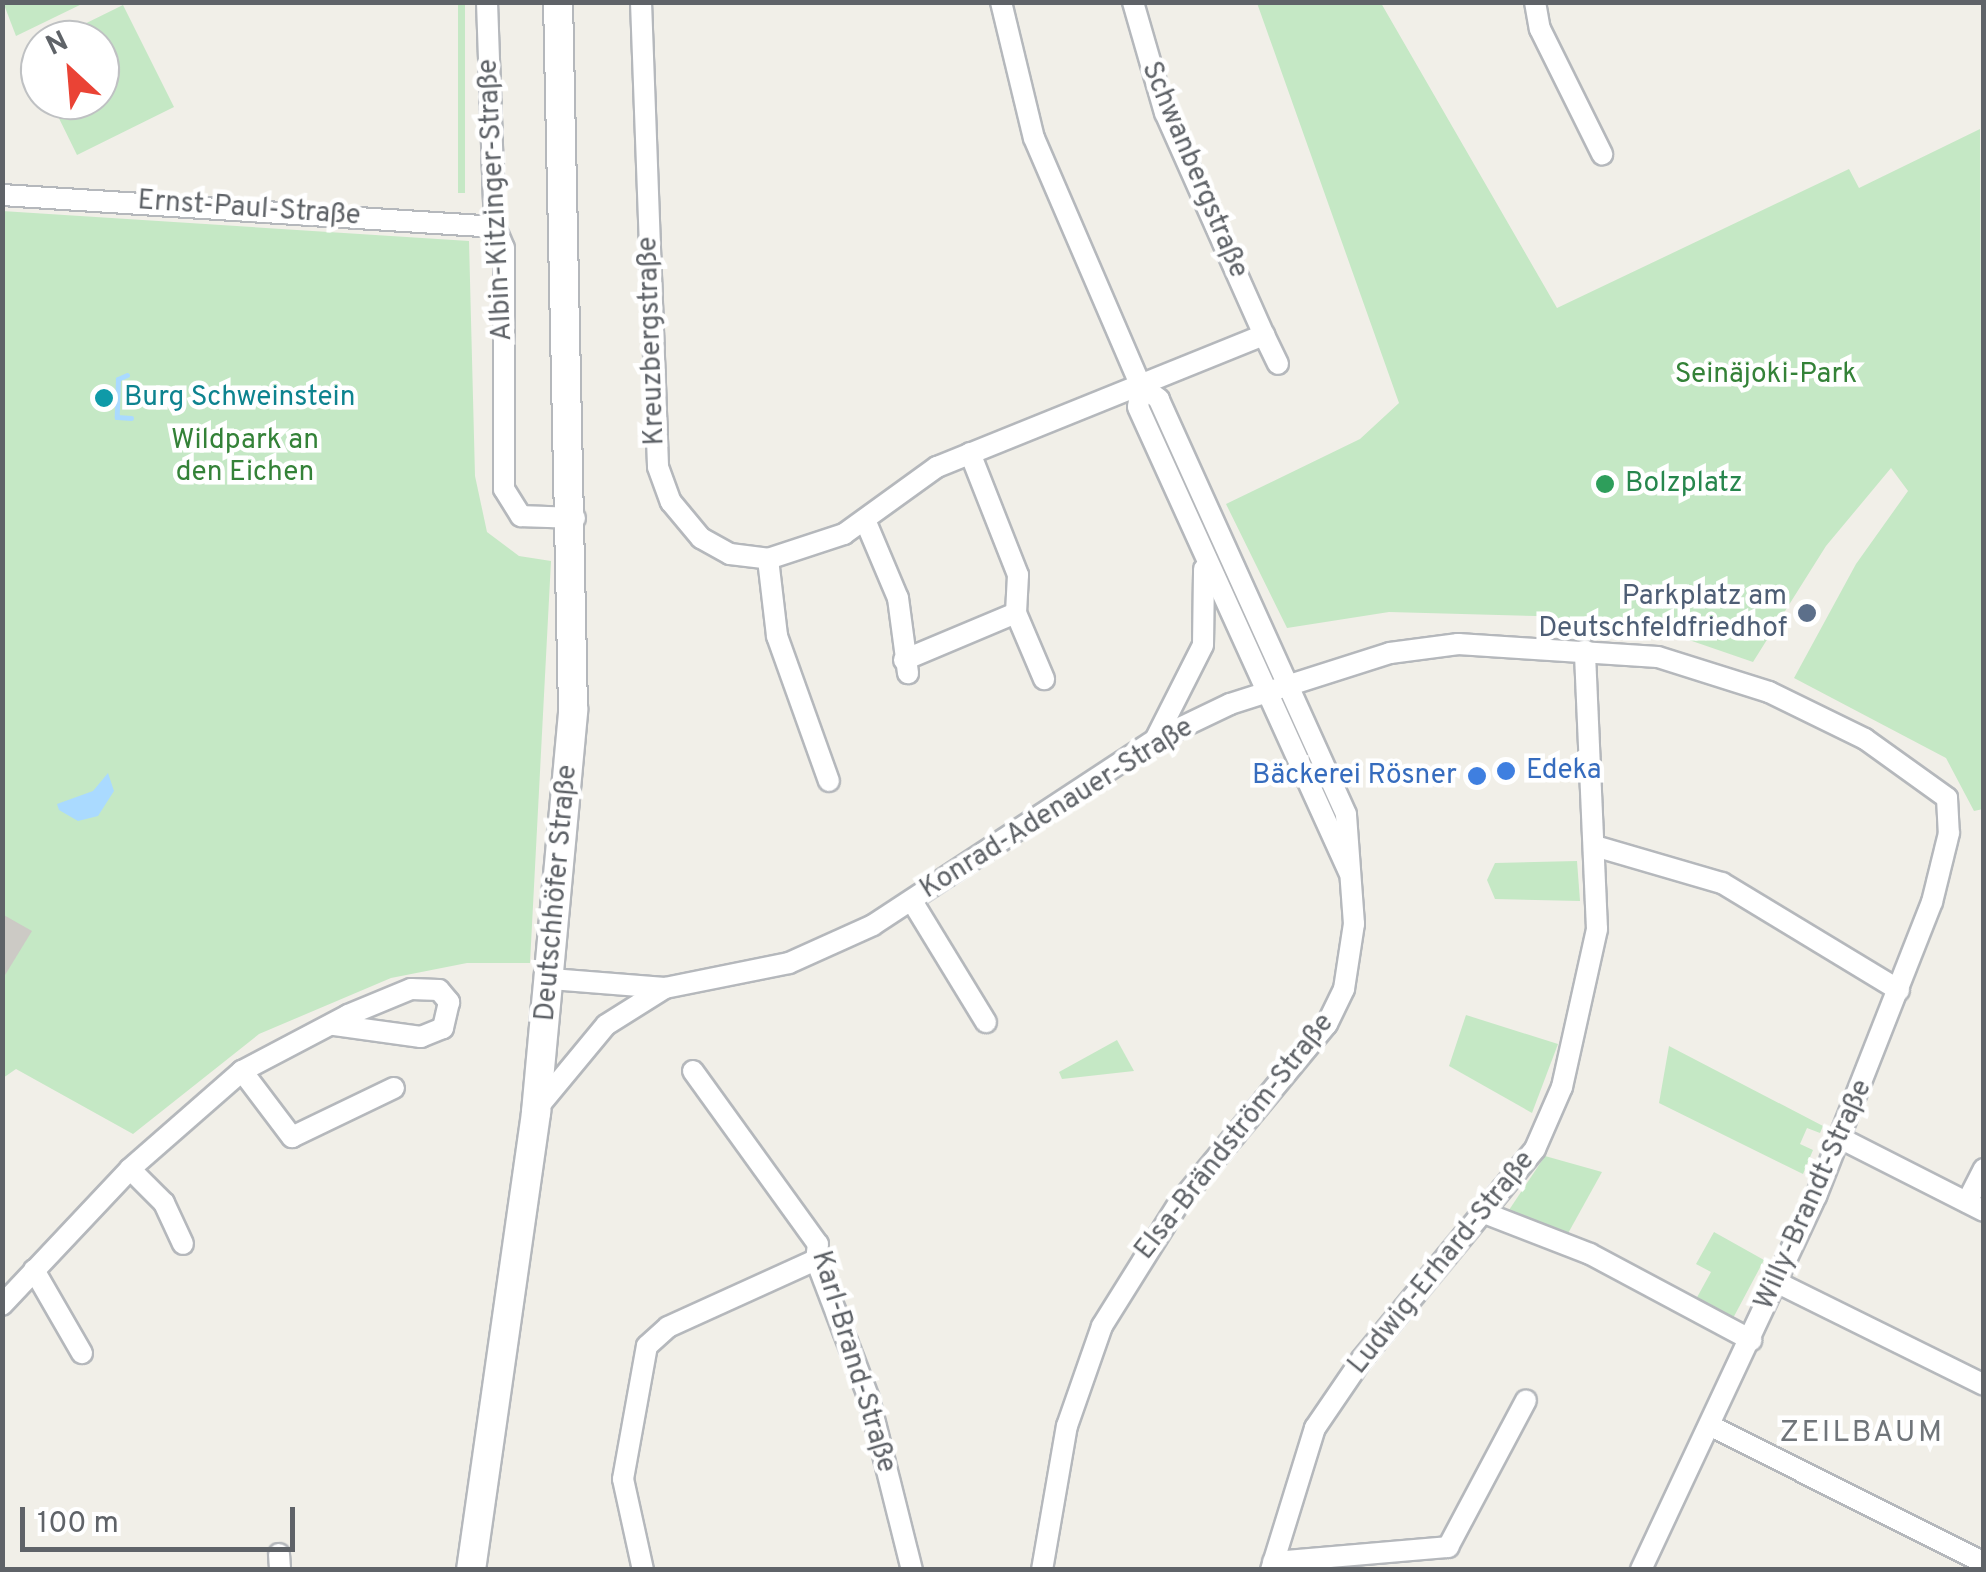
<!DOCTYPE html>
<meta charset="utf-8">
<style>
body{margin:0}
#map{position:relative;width:1986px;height:1572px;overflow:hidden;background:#f1efe8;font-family:Overpass,sans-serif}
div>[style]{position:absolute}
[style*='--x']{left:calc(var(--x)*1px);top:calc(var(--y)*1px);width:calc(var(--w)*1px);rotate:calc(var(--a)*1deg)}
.green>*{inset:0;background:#c5e8c5;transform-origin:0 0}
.water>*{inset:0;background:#aadaff}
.stream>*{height:5px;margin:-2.5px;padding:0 2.5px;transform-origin:2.5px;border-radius:2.5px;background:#aadaff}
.building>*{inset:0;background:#cccac5}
.roads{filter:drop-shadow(2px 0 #b5b8bc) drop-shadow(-2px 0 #b5b8bc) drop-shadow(0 2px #b5b8bc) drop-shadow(0 -2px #b5b8bc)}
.street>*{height:20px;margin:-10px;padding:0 10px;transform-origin:10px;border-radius:10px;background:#fff}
.secondary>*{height:28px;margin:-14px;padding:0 14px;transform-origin:14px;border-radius:14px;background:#fff}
.dots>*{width:28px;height:28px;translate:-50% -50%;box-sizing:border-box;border:5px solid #fff;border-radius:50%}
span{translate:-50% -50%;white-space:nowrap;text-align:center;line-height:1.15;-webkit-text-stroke:9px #fff;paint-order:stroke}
.street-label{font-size:28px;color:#5f6368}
.park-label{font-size:28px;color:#348238}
.culture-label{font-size:28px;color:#0d838f}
.left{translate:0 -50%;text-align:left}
.leisure-label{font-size:28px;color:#27864d}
.service-label{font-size:28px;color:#4e5e75}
.right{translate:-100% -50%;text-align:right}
.shop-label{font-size:28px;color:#366cbe}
.neighbourhood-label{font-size:30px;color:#70757a;letter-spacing:2.5px}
.frame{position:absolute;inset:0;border:5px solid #5f6368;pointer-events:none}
.north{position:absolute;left:20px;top:20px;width:100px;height:100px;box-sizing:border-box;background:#fff;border:2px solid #bfc1c3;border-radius:50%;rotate:334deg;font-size:28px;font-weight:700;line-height:40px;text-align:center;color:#5f6368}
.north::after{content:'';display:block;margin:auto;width:35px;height:45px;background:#ea4335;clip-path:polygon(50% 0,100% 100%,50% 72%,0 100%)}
.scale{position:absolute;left:20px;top:1507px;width:275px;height:45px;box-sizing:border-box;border:5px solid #5f6368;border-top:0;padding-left:12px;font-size:30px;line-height:35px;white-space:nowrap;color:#5f6368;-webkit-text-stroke:8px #fff;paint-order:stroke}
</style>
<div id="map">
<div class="green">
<i style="clip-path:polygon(3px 2px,84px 2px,84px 3px,16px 36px)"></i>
<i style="left:458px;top:3px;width:7px;height:190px"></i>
<i style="clip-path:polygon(1257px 3px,1381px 3px,1557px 308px,1849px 169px,1859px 188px,1980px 129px,1983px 809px,1974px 811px,1946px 758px,1794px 678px,1856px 564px,1908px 491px,1891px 468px,1826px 546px,1753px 662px,1660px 630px,1536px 616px,1389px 612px,1287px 628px,1226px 504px,1360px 439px,1399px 403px)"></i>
<i style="clip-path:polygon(123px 5px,174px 107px,77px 155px,50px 100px,100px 100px,100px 40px,52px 40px)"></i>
<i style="clip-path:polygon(2px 211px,469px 241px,475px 476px,487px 532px,519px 556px,551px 561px,530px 963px,467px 963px,391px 978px,259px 1034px,133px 1134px,16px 1069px,3px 1078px)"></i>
<i style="clip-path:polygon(1577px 861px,1580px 901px,1495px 899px,1487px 880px,1495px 863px)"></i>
<i style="clip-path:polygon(1466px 1015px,1558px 1044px,1532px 1113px,1449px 1066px)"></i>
<i style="clip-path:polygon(1117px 1040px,1134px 1071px,1062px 1079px,1059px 1072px)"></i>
<i style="clip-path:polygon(1669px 1046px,1823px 1126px,1820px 1133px,1807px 1128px,1800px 1144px,1813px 1150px,1803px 1174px,1659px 1103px)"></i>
<i style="clip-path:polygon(1545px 1156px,1602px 1172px,1566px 1237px,1507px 1213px)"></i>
<i style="clip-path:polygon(1714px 1232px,1764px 1260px,1731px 1322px,1695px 1301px,1711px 1272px,1696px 1264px)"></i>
</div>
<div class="water">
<i style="clip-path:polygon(108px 773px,114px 791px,98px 816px,78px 821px,59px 810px,57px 804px,93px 791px)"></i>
</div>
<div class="stream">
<i style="--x:127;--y:375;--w:10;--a:156"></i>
<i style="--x:118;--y:379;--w:38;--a:92"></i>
<i style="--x:117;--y:417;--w:14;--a:4"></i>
</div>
<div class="building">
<i style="clip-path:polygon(2px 914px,32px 931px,2px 980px)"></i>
</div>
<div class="roads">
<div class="street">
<i style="--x:487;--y:2;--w:225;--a:88"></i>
<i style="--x:495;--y:227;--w:23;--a:67"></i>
<i style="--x:504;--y:248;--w:241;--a:90"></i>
<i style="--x:504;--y:489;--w:32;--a:58"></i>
<i style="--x:521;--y:516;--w:54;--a:2.1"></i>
<i style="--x:641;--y:2;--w:465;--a:87.9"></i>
<i style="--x:658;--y:467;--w:37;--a:70"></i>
<i style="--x:671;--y:502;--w:47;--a:50.2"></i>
<i style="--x:701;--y:538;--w:33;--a:29"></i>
<i style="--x:730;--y:554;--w:38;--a:7"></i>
<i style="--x:768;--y:559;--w:80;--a:-18.2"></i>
<i style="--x:844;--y:534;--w:115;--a:-35.8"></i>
<i style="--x:937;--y:467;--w:353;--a:-22"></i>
<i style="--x:1264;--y:335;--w:243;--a:-114"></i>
<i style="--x:1165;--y:113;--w:116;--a:-106.1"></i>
<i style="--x:1001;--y:2;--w:140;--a:76.4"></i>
<i style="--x:1034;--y:138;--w:270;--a:66.7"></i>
<i style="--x:1141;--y:386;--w:21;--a:98"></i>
<i style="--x:1138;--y:407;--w:511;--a:65.59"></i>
<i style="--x:1535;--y:2;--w:27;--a:80"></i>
<i style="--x:1540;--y:29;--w:140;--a:63.6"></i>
<i style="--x:2;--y:195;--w:494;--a:3.7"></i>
<i style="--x:1264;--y:335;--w:32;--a:64"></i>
<i style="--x:970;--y:453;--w:131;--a:68.5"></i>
<i style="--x:1018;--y:575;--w:38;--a:93"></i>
<i style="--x:1016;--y:613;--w:72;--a:67"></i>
<i style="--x:865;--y:520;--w:85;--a:67.1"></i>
<i style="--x:898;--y:598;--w:76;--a:82.4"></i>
<i style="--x:768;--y:559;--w:78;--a:83.3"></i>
<i style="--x:777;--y:636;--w:154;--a:70.3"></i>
<i style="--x:904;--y:660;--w:121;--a:-22.8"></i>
<i style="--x:1155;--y:740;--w:106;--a:-63.2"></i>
<i style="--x:1203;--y:645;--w:76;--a:-89.2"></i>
<i style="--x:1598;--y:847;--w:129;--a:16.2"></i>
<i style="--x:1722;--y:883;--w:207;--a:31.2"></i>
<i style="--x:912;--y:901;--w:142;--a:58.6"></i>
<i style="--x:551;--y:979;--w:114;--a:4.5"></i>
<i style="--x:665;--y:988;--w:126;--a:-11.4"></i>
<i style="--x:789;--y:963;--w:92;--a:-24.3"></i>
<i style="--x:873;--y:925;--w:337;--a:-33.3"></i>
<i style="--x:1155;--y:740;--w:83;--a:-25.6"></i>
<i style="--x:1230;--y:704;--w:168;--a:-17.7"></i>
<i style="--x:1390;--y:653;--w:69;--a:-7.5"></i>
<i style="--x:1458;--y:644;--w:200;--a:3.7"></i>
<i style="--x:1658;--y:657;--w:116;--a:17.5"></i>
<i style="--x:1769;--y:692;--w:107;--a:26.1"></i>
<i style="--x:1865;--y:739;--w:101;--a:35.7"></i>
<i style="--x:1947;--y:798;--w:35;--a:87"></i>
<i style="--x:1949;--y:833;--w:71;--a:103.8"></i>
<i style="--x:1932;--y:902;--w:316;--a:111.5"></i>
<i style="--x:1816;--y:1196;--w:413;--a:115.1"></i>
<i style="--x:242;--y:1071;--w:83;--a:52.9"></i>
<i style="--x:292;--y:1137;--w:113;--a:-25.7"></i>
<i style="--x:693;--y:1071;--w:213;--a:54.2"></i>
<i style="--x:818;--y:1244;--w:16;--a:97"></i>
<i style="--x:816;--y:1260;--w:149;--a:69.1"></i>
<i style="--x:869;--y:1399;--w:176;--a:75.9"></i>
<i style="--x:539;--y:1106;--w:105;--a:-50.4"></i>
<i style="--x:606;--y:1025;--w:70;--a:-32.1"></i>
<i style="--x:1840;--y:1138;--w:161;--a:26.9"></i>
<i style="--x:130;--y:1169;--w:48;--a:45"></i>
<i style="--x:164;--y:1203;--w:45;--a:65.1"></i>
<i style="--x:1967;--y:1202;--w:37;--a:-63"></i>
<i style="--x:1487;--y:1214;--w:110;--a:21.2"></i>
<i style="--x:1590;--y:1254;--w:183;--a:28.1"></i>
<i style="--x:34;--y:1270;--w:96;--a:60"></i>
<i style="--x:1776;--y:1282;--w:232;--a:26.3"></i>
<i style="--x:2;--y:1305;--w:187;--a:-46.7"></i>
<i style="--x:130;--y:1169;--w:149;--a:-41.2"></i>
<i style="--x:242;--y:1071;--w:120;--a:-27.8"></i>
<i style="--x:348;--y:1015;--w:68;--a:-22.4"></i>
<i style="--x:411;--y:989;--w:28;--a:2"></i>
<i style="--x:439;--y:990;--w:16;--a:50"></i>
<i style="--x:449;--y:1002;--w:27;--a:103"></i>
<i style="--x:443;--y:1028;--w:24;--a:158"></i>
<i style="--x:421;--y:1037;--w:89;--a:-172.2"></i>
<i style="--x:1711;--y:1426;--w:305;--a:26.6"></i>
<i style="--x:279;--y:1554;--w:16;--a:86"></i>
<i style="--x:1273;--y:1562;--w:176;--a:-4.9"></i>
<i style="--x:1448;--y:1547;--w:166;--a:-62"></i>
<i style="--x:643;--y:1570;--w:93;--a:-102.4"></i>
<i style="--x:623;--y:1479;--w:135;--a:-79.8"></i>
<i style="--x:647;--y:1346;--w:28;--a:-42"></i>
<i style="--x:668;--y:1327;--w:162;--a:-24.4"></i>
<i style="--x:1042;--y:1570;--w:146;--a:-80.2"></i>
<i style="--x:1067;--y:1426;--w:106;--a:-70.7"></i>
<i style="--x:1102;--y:1326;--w:145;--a:-58"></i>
<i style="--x:1179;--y:1203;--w:232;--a:-50.4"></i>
<i style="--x:1327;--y:1024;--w:39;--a:-64"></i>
<i style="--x:1344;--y:989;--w:66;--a:-81.3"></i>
<i style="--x:1354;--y:924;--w:110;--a:-94.2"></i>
<i style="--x:1346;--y:814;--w:455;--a:-114.3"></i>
<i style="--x:1159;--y:399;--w:22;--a:-144"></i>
<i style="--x:1271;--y:1570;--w:149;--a:-72.8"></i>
<i style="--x:1315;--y:1428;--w:83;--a:-55.7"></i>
<i style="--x:1362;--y:1359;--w:272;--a:-50.5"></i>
<i style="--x:1535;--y:1149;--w:68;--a:-66.5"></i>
<i style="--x:1562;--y:1087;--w:162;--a:-77.5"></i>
<i style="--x:1597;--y:929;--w:279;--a:-92.5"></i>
</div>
<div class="secondary">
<i style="--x:471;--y:1570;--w:463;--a:-81.9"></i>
<i style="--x:536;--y:1112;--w:404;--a:-84.7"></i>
<i style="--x:573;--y:710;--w:708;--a:-91.21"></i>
</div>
</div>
<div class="dots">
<i style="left:104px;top:398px;background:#0f9aa8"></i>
<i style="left:1605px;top:484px;background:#2e9e5b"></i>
<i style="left:1807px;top:613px;background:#5c6f8a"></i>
<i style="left:1506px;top:771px;background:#3f7fe0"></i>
<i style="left:1477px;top:776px;background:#3f7fe0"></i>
</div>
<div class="street-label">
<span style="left:1194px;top:170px;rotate:67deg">Schwanbergstraße</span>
<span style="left:496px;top:200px;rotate:-93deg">Albin-Kitzinger-Straße</span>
<span style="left:249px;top:209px;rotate:4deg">Ernst-Paul-Straße</span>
<span style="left:652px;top:341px;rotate:-92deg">Kreuzbergstraße</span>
<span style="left:1057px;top:809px;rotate:-32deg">Konrad-Adenauer-Straße</span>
<span style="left:557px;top:893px;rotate:-85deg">Deutschhöfer Straße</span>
<span style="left:1235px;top:1137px;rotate:-52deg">Elsa-Brändström-Straße</span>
<span style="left:1814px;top:1195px;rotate:-66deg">Willy-Brandt-Straße</span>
<span style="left:1442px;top:1263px;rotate:-51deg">Ludwig-Erhard-Straße</span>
<span style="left:853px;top:1362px;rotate:73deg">Karl-Brand-Straße</span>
</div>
<div class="park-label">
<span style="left:1766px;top:375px">Seinäjoki-Park</span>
<span style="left:245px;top:457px">Wildpark an<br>den Eichen</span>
</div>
<div class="culture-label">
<span class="left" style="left:124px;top:398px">Burg Schweinstein</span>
</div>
<div class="leisure-label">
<span class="left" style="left:1625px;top:484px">Bolzplatz</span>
</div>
<div class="service-label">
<span class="right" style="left:1787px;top:613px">Parkplatz am<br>Deutschfeldfriedhof</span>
</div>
<div class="shop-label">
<span class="left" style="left:1526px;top:771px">Edeka</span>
<span class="right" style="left:1457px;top:776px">Bäckerei Rösner</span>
</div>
<div class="neighbourhood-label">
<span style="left:1862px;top:1434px">ZEILBAUM</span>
</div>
<div class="frame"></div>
<div class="north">N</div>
<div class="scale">100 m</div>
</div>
